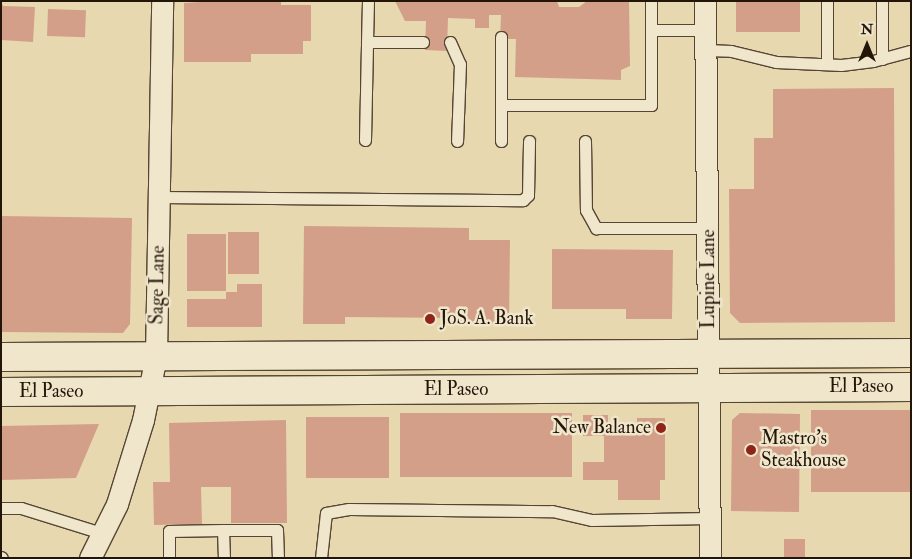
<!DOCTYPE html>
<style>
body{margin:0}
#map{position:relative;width:912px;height:559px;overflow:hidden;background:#e7d8b0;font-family:"IM FELL Double Pica",serif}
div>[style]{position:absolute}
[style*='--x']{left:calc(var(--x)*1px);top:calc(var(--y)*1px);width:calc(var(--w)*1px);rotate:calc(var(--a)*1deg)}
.building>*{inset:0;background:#d39f89;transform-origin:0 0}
.roads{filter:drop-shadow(1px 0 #554633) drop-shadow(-1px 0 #554633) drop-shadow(0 1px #554633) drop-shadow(0 -1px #554633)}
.lane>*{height:11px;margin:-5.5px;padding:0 5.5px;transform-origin:5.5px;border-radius:5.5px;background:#efe6cc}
.street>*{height:21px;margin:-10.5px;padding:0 10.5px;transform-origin:10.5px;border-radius:10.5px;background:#efe6cc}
.secondary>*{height:28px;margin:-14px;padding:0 14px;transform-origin:14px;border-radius:14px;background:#efe6cc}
.dots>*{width:14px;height:14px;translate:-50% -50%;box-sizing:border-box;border:2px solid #efe6cc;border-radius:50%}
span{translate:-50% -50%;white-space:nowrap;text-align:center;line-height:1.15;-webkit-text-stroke:5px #efe6cc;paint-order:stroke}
.street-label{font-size:19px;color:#241509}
.poi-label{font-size:19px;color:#241509}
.left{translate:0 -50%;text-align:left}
.right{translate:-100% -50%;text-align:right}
.frame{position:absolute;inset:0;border:2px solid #241509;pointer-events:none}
.north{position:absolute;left:842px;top:20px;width:50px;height:50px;-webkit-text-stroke:4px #efe6cc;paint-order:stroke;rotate:0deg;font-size:14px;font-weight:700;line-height:20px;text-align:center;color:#241509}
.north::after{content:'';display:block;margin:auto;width:18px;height:22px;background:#241509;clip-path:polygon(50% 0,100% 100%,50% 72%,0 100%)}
</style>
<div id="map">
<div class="building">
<i style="clip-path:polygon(1px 1px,3px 6px,35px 7px,33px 42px,1px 40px)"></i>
<i style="clip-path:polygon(216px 1px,281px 1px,281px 5px,311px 5px,311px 41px,303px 41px,303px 54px,251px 54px,251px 62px,184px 62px,184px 3px)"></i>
<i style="clip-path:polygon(395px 1px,557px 1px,559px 7px,579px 7px,587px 1px,629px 1px,630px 66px,621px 70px,621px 80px,515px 77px,516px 39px,500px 39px,501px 15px,489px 15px,489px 28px,475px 28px,475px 19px,448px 18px,447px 51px,425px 50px,426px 21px,405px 21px)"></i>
<i style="left:736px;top:1px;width:64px;height:31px"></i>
<i style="left:48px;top:9px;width:38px;height:27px;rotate:2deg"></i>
<i style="clip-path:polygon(894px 88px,895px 322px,740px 323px,730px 313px,729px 189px,754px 189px,754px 138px,773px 138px,773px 89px)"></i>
<i style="clip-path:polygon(1px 216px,132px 218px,130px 324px,123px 333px,1px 332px)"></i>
<i style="clip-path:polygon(304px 226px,469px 228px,469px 240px,510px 240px,509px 324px,461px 324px,461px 318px,345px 317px,345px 324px,303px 324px)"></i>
<i style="left:228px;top:232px;width:31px;height:42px"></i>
<i style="left:187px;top:234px;width:39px;height:57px"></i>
<i style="clip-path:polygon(552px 249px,673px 250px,672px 319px,626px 319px,626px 309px,552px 309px)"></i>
<i style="clip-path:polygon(237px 284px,262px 284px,262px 327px,187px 327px,187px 299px,226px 299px,226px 292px,237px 292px)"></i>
<i style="left:911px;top:410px;width:82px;height:100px;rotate:90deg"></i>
<i style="left:572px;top:413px;width:64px;height:172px;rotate:90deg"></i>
<i style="clip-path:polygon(740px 413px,800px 414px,799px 512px,731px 511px,732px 420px)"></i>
<i style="clip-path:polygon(583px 415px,608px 415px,608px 431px,637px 431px,637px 418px,665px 418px,665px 480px,660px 480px,660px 500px,618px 500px,618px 480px,583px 480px,583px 462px,604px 462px,604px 436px,583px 436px)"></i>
<i style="left:306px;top:417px;width:83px;height:61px"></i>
<i style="clip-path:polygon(286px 420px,287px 523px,231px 523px,231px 487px,201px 487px,202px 524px,154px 525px,153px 482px,170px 482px,169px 423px)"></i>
<i style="clip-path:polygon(99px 424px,76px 478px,1px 480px,1px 426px)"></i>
<i style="left:784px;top:539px;width:21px;height:19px"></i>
</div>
<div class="roads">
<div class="lane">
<i style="--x:827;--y:1;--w:63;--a:90"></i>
<i style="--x:882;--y:1;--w:58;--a:90"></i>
<i style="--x:651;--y:30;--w:55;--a:0"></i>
<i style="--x:367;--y:42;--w:41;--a:-88.6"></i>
<i style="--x:450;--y:42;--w:24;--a:66"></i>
<i style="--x:460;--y:64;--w:77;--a:92.2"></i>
<i style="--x:706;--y:50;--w:25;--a:2"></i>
<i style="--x:731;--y:51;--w:46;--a:13.7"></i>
<i style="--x:776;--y:62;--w:65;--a:2.6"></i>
<i style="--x:841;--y:65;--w:32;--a:-7"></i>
<i style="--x:873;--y:61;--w:39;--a:-15"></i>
<i style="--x:501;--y:105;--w:150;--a:0"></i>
<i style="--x:651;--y:105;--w:104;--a:-90"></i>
<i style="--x:365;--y:140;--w:98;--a:-88.8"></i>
<i style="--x:367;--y:42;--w:56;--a:0"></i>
<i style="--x:501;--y:141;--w:104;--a:-90"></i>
<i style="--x:585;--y:141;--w:69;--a:89.2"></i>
<i style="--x:586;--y:210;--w:21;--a:61"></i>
<i style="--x:596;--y:228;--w:113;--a:0"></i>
<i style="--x:159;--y:197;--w:364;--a:0.5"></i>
<i style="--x:523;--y:200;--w:7;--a:-45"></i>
<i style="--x:528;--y:195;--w:54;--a:-88.9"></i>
<i style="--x:1;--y:508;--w:20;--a:0"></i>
<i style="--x:21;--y:508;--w:85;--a:17.2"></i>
<i style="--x:223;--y:530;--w:28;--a:88"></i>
<i style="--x:1;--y:557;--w:1;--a:45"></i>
<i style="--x:169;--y:558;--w:27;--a:-90"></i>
<i style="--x:169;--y:531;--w:54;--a:-1.1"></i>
<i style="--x:223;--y:530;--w:54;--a:0"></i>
<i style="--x:277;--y:530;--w:28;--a:88"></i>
<i style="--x:321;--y:558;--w:45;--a:-83.7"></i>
<i style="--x:326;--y:513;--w:23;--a:-10"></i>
<i style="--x:349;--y:509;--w:203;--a:0.6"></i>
<i style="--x:552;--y:511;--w:41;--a:12.7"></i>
<i style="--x:592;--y:520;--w:118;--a:-1"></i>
</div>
<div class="street">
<i style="--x:705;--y:1;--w:557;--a:89.49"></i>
<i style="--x:90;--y:558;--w:60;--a:-63.4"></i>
<i style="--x:117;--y:504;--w:88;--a:-72.8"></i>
<i style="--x:143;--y:420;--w:65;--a:-78.5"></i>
<i style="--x:156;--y:356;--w:355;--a:-89"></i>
</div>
<div class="secondary">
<i style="--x:1;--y:357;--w:910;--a:-0.25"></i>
<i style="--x:1;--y:392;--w:910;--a:-0.31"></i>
</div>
</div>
<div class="dots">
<i style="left:430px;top:319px;background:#8f2418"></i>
<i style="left:661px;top:428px;background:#8f2418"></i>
<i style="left:751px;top:450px;background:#8f2418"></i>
</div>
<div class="street-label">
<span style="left:709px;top:279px;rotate:-90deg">Lupine Lane</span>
<span style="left:158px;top:285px;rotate:-89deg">Sage Lane</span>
<span style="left:861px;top:387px">El Paseo</span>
<span style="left:456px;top:390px">El Paseo</span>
<span style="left:51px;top:392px">El Paseo</span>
</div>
<div class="poi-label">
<span class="left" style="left:440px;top:319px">JoS. A. Bank</span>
<span class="right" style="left:651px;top:428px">New Balance</span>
<span class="left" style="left:761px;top:450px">Mastro's<br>Steakhouse</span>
</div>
<div class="frame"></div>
<div class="north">N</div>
</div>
